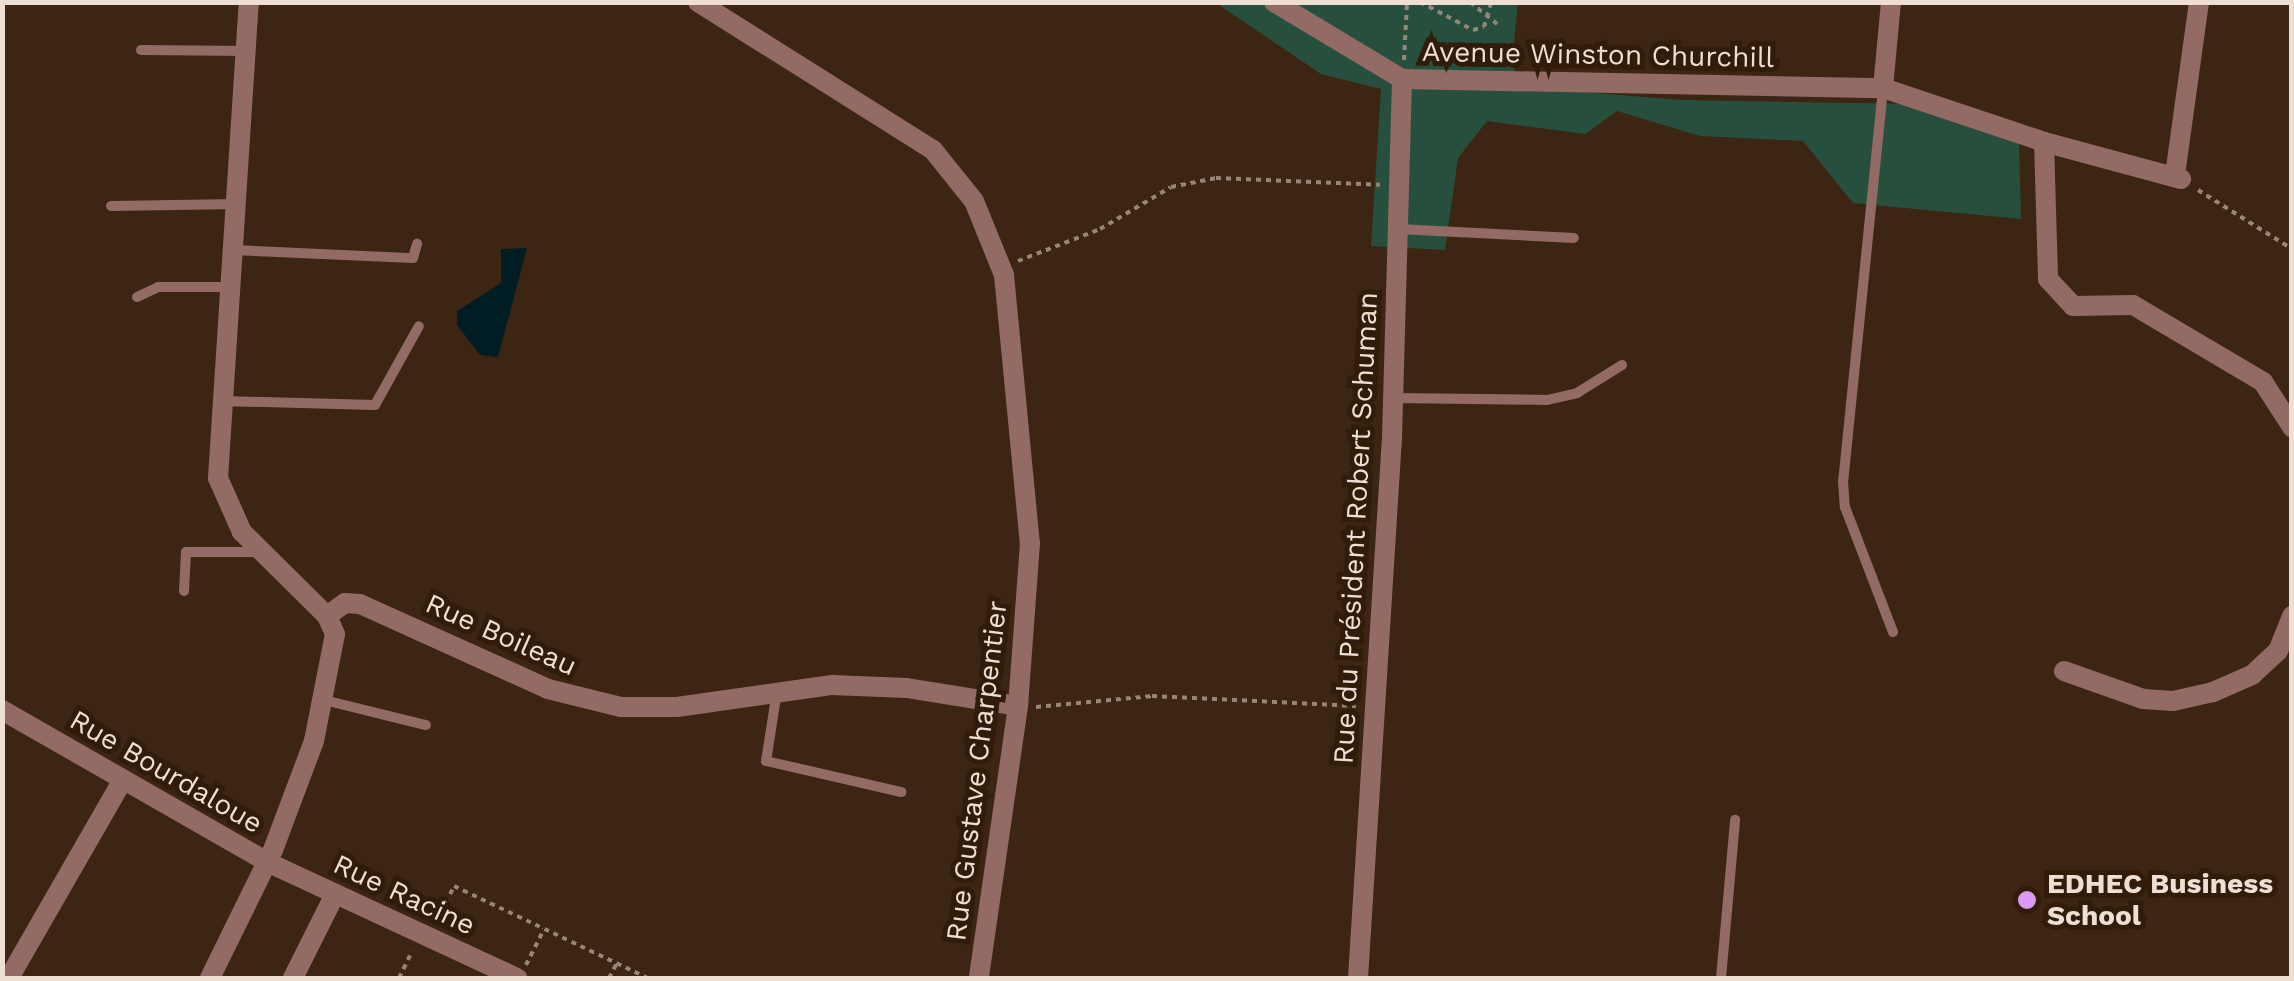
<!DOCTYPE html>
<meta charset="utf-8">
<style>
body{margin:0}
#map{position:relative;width:2294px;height:981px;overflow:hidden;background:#3c2613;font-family:"Work Sans",sans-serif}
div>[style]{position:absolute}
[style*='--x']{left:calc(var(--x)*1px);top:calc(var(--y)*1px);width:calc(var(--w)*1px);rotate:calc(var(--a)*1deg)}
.green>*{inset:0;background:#264f3d}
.water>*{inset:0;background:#001d23}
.path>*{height:4px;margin-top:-2px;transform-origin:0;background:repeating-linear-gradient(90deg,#978576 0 5px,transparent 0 10px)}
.service>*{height:10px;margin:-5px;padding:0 5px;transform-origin:5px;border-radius:5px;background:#946a65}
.minor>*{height:20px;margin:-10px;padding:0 10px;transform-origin:10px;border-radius:10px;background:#946a65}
.dots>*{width:28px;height:28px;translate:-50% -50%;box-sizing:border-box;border:5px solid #311c09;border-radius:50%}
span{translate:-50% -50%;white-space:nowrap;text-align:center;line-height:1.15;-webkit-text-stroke:10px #311c09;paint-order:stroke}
.street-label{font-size:28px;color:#eedfd4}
.poi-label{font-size:28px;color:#eedfd4;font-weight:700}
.left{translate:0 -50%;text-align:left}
.frame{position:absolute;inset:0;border:5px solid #eedfd4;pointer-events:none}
</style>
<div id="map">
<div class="green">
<i style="clip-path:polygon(1216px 3px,1518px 3px,1512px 61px,1520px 87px,1681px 100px,1909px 104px,2019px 141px,2021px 219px,1853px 203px,1803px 141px,1700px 136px,1617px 111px,1585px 134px,1487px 121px,1458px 158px,1445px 250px,1371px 246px,1381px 89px,1321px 74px)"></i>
</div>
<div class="water">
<i style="clip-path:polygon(527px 248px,498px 357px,480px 355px,457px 325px,457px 311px,501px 283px,501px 249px)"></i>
</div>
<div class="path">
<i style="--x:1420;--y:2;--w:60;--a:27.8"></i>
<i style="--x:1473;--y:30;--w:11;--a:-15"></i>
<i style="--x:1484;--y:27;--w:26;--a:-74"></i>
<i style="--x:1470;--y:2;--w:35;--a:39"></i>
<i style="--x:1404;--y:60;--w:58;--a:-87"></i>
<i style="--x:2198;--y:190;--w:111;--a:32.1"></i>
<i style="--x:1018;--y:261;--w:88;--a:-21.3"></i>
<i style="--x:1100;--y:229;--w:82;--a:-30.6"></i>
<i style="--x:1171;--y:187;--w:46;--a:-11.3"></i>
<i style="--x:1216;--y:178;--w:164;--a:2.4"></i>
<i style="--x:1036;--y:707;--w:117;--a:-5.4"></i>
<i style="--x:1152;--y:696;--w:204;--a:2.8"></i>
<i style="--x:437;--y:921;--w:39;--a:-64"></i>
<i style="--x:454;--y:886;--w:215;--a:25.4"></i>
<i style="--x:526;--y:965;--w:40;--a:-63.4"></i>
<i style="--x:399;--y:978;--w:30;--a:-64"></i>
<i style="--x:609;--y:978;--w:17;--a:-62"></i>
</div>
<div class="service">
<i style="--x:141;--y:50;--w:106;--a:0.5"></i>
<i style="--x:1883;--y:89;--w:394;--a:95.8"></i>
<i style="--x:1843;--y:481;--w:26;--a:86"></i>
<i style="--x:1845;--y:507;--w:134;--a:69"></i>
<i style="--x:111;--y:206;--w:126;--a:-0.9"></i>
<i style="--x:1398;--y:229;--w:176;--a:2.9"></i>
<i style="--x:234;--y:250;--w:179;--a:2.6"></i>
<i style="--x:413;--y:258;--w:15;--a:-74"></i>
<i style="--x:137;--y:297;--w:23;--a:-25"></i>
<i style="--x:158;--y:287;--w:73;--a:0"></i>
<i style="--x:1393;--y:398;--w:154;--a:0.7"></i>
<i style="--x:1547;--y:400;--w:31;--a:-13"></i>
<i style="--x:1577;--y:393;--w:53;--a:-31.9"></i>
<i style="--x:222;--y:401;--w:153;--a:1.5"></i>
<i style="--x:375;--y:405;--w:90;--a:-60.9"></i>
<i style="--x:184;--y:591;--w:39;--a:-87"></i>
<i style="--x:186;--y:552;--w:73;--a:0"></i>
<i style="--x:777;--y:691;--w:71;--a:98.9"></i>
<i style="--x:766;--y:761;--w:139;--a:12.9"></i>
<i style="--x:324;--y:700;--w:105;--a:13.8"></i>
<i style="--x:1721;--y:978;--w:159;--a:-84.9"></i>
</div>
<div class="minor">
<i style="--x:698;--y:2;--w:278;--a:32.2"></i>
<i style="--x:933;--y:150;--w:65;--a:51.2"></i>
<i style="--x:974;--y:201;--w:80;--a:67.9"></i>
<i style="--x:1004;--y:275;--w:269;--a:84.5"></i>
<i style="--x:1030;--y:543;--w:163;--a:94.2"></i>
<i style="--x:1018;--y:706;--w:275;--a:98.2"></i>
<i style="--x:1274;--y:2;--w:149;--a:31"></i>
<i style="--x:1402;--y:79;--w:481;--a:1.1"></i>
<i style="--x:1883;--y:88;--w:170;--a:18.5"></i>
<i style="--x:2044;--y:142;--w:142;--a:15.1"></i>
<i style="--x:1883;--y:88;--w:86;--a:-84.7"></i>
<i style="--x:2044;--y:142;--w:137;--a:88.3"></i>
<i style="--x:2048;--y:279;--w:37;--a:47"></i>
<i style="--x:2073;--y:306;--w:60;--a:-1"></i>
<i style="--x:2133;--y:305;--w:151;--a:30.6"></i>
<i style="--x:2263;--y:382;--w:54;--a:57.2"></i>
<i style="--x:2175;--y:175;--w:175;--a:-82.1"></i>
<i style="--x:327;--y:616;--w:22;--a:-36"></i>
<i style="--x:345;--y:603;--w:15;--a:4"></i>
<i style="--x:360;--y:604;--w:206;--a:24.3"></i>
<i style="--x:548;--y:689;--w:75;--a:13.9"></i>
<i style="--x:621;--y:707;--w:56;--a:0"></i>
<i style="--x:677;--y:707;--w:157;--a:-8.1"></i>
<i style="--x:832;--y:685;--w:75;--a:2.3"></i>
<i style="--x:907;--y:688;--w:112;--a:9.2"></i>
<i style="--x:2064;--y:671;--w:84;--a:19.5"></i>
<i style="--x:2143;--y:699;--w:30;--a:4"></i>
<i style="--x:2173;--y:701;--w:41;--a:-12.7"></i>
<i style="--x:2213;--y:692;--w:43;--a:-23.6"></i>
<i style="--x:2252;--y:675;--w:35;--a:-43"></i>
<i style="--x:2278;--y:651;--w:38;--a:-68"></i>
<i style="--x:2;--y:710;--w:305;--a:29.8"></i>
<i style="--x:267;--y:862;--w:276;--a:24.9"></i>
<i style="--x:9;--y:978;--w:228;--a:-60.1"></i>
<i style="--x:210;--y:978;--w:143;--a:-63.8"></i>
<i style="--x:273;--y:850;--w:116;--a:-69.4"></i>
<i style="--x:314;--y:741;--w:109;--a:-78.9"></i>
<i style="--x:335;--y:634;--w:20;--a:-114"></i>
<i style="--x:327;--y:616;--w:120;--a:-135.3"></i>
<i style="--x:242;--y:532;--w:59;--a:-114"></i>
<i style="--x:218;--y:478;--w:477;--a:-86.3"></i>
<i style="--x:293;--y:978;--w:94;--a:-63.4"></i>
<i style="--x:1358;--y:978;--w:541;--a:-86.4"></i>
<i style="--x:1392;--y:438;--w:359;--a:-88.4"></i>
</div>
<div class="dots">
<i style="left:2027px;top:900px;background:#dc99f4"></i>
</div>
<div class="street-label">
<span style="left:1598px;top:55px;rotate:1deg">Avenue Winston Churchill</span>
<span style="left:1356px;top:528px;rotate:-87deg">Rue du Président Robert Schuman</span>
<span style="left:501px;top:635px;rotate:24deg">Rue Boileau</span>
<span style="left:977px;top:771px;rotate:-83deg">Rue Gustave Charpentier</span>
<span style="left:166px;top:772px;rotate:30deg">Rue Bourdaloue</span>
<span style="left:404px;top:895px;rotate:25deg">Rue Racine</span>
</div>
<div class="poi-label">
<span class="left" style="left:2047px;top:900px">EDHEC Business<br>School</span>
</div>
<div class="frame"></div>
</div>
